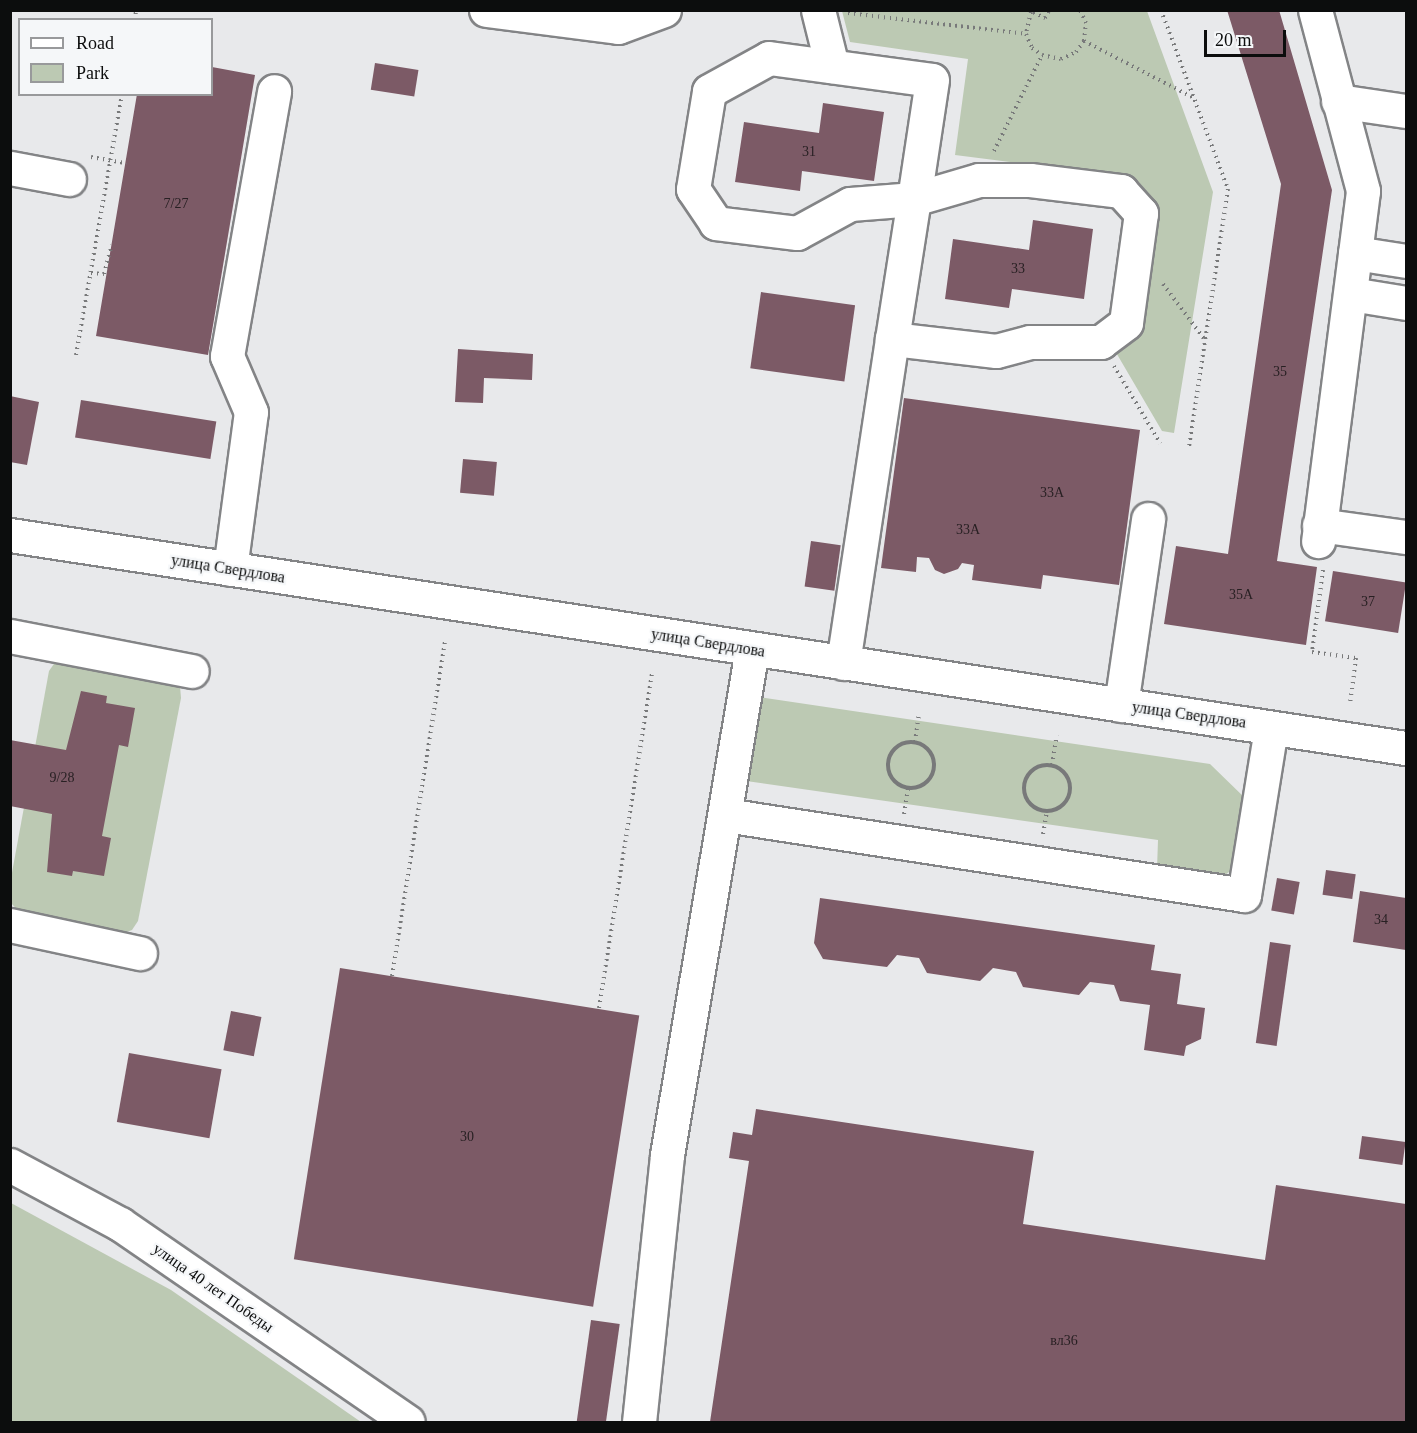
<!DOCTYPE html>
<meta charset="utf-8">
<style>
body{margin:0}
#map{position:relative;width:1417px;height:1433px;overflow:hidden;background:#e8e9eb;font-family:"Times New Roman",serif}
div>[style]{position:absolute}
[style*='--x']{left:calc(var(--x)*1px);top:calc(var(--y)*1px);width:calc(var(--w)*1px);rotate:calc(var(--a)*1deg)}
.green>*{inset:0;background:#bcc9b3}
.building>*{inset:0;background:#7c5a66;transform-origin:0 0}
.path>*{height:4px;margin-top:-2px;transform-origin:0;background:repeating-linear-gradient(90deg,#78797a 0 1.5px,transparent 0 6px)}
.path>.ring{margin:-2px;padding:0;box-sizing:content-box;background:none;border:4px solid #78797a;border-radius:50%}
.roads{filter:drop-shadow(2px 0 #838486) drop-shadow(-2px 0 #838486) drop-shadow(0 2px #838486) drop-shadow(0 -2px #838486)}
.minor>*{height:33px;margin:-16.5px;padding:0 16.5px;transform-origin:16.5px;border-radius:16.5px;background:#fff}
.major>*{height:33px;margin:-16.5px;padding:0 16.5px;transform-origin:16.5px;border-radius:16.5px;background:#fff}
span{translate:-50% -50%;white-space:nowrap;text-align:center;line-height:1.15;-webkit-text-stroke:4.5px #f5f7f9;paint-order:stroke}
.number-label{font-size:14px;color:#282023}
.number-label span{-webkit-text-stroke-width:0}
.street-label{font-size:16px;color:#0c0d0d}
.frame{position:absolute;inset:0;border:12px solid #0c0d0d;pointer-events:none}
.legend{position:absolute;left:18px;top:18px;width:195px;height:78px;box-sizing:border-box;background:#f5f7f9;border:2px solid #98999b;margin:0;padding:8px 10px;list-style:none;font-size:18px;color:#0c0d0d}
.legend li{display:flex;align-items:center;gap:12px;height:30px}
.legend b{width:30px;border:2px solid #98999b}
.scale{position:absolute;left:1204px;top:30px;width:82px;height:27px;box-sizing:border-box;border:3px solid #0c0d0d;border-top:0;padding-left:8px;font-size:18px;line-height:21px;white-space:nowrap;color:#0c0d0d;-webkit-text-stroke:4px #f5f7f9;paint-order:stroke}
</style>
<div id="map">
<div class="green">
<i style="clip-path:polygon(842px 11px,1147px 11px,1213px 192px,1174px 433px,1162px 431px,1111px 344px,1153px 204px,1134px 178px,955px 155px,968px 59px,850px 42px)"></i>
<i style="clip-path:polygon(56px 661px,169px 678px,180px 686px,181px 698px,138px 921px,132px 930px,119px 935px,22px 915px,11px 903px,11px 878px,49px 671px)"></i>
<i style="clip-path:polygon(752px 696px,1210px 764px,1246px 799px,1239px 865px,1222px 877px,1157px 869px,1158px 840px,739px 780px)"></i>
<i style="clip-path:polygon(11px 1203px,171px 1290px,361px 1422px,11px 1422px)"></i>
</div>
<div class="building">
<i style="clip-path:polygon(1227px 10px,1279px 10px,1332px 190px,1277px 561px,1317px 567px,1306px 645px,1164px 624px,1176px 546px,1228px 554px,1281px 184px)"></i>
<i style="left:375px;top:63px;width:44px;height:27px;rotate:9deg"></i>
<i style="clip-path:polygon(212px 67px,255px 75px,208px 355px,96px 336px,137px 94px,212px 94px)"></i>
<i style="clip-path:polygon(823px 103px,884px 112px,874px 181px,802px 171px,800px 191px,735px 182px,744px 122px,819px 133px)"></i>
<i style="clip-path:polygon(1033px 220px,1093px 229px,1084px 299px,1012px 289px,1009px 308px,945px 299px,953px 239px,1029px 250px)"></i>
<i style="left:761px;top:292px;width:95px;height:77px;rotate:8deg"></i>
<i style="clip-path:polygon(458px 349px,533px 354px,532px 380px,484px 378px,483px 403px,455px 402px)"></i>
<i style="clip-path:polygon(10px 396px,39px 402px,27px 465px,10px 462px)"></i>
<i style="clip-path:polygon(904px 398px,1140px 430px,1119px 585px,1043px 575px,1041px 589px,972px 580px,974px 565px,962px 563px,958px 569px,944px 574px,935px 570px,929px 558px,917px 557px,916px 572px,881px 568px)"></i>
<i style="left:81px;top:400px;width:137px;height:38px;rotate:9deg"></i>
<i style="left:463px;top:459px;width:34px;height:34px;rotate:5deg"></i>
<i style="left:811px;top:541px;width:30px;height:46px;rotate:8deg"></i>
<i style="left:1333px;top:571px;width:74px;height:51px;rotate:9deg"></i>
<i style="clip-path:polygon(81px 691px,107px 696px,106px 703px,135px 708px,128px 747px,119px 745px,102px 836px,111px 838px,104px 876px,73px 871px,72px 876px,47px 872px,52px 814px,10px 806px,10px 740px,66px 750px)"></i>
<i style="left:1326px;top:870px;width:30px;height:25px;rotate:8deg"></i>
<i style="left:1277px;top:878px;width:23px;height:33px;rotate:10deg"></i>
<i style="clip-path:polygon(1360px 891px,1406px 898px,1406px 950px,1353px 942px)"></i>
<i style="clip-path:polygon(820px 898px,1155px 945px,1151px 970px,1181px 974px,1177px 1004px,1205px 1008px,1201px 1039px,1186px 1046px,1184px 1056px,1144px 1050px,1150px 1005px,1120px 1001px,1114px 985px,1090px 982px,1079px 995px,1023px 987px,1016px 972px,993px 968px,980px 981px,927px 973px,919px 958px,897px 955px,887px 967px,823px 959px,814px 943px)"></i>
<i style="left:1270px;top:942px;width:21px;height:102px;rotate:8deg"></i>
<i style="left:340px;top:968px;width:303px;height:295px;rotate:9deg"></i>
<i style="left:231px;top:1011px;width:31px;height:40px;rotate:11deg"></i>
<i style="left:129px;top:1053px;width:94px;height:70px;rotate:10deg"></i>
<i style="clip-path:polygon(756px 1109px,1034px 1151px,1023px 1224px,1265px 1260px,1276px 1185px,1406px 1204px,1406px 1422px,710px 1422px,749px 1161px,729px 1158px,733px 1132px,752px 1135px)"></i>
<i style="left:1362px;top:1136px;width:44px;height:23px;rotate:8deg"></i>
<i style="left:591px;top:1320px;width:29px;height:103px;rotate:8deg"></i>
</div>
<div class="path">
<i style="--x:1028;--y:10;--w:19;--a:25"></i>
<i style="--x:1161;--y:10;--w:191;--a:69.5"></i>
<i style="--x:1228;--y:189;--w:261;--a:98.6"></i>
<i style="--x:1031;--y:12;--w:23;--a:103"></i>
<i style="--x:1026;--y:34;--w:15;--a:67"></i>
<i style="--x:1032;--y:48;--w:12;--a:35"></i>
<i style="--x:1042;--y:55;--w:19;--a:12"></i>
<i style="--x:1061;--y:59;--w:17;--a:-25"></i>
<i style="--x:1076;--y:52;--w:14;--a:-54"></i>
<i style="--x:1084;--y:41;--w:18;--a:-84"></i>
<i style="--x:1086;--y:23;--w:14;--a:-115"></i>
<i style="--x:848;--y:13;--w:179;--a:6.7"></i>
<i style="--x:1045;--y:18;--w:9;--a:-63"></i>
<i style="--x:135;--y:20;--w:10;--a:-84"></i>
<i style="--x:1084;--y:41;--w:124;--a:27.4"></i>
<i style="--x:994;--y:151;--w:107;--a:-63.4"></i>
<i style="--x:91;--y:157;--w:36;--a:10"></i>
<i style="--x:91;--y:273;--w:13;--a:4"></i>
<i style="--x:104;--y:274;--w:30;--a:-75"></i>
<i style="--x:1163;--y:284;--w:70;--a:53.1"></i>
<i style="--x:76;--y:355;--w:265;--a:-80"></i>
<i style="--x:1114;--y:366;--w:90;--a:59.1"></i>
<i style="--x:1323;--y:570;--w:83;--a:97.6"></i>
<i style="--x:1312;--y:652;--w:44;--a:7.8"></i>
<i style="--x:1356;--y:658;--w:46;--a:97.4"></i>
<i class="ring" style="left:888px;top:742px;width:42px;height:42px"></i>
<i style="--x:915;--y:742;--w:29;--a:-82"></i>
<i style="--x:1052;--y:765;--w:30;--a:-81"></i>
<i class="ring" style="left:1024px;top:765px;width:42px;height:42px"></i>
<i style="--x:904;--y:814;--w:26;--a:-81"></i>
<i style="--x:1043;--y:834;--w:23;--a:-80"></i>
<i style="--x:392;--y:976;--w:340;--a:-81"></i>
<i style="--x:599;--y:1008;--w:340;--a:-81"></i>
</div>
<div class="roads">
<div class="minor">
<i style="--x:486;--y:10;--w:133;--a:7.3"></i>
<i style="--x:618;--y:27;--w:49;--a:-20.3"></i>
<i style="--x:818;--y:10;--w:58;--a:76"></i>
<i style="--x:1315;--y:10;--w:187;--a:75.1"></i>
<i style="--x:1363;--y:191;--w:353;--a:97.3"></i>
<i style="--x:769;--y:58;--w:164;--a:7.7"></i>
<i style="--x:932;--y:80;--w:120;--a:98.6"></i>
<i style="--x:914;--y:199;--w:64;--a:175.5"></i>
<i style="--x:850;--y:204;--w:60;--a:151.3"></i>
<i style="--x:797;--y:233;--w:82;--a:-173"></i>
<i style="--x:716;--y:223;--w:41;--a:-124.1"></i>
<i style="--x:693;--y:189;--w:99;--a:-80.7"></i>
<i style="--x:709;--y:91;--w:68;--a:-28.8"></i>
<i style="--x:1338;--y:101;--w:69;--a:8.4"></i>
<i style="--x:10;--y:168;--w:60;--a:10.6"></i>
<i style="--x:979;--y:180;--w:51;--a:0"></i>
<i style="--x:1030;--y:180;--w:92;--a:6.9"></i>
<i style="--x:1121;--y:191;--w:30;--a:48"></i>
<i style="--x:1141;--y:213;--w:111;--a:97.8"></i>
<i style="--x:1126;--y:323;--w:31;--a:143"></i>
<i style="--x:1101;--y:342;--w:71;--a:180"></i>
<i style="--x:1030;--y:342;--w:35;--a:165"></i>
<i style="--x:996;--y:351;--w:105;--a:-173.4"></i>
<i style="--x:892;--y:339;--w:142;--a:-81.1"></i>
<i style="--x:914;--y:199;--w:68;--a:-16.3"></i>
<i style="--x:1355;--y:253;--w:52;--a:8.9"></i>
<i style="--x:1351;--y:294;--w:56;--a:9.3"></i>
<i style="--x:1319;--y:525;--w:88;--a:7.9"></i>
<i style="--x:230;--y:569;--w:158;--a:-82.4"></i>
<i style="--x:251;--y:412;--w:61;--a:-113.2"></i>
<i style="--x:227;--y:356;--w:269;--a:-79.9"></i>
<i style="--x:10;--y:636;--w:185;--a:10.9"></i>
<i style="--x:843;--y:663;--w:328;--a:-81.4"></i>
<i style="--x:1121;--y:705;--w:188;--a:-81.7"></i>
<i style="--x:725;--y:815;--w:525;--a:8.76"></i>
<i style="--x:1244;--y:895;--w:169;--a:-80.8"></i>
<i style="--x:10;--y:925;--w:133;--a:12.2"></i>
<i style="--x:10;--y:1165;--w:125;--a:28.2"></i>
<i style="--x:120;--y:1224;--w:349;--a:34.5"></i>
<i style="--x:639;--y:1422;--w:268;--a:-84"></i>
<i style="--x:667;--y:1155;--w:513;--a:-80.46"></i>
</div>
<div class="major">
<i style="--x:10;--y:535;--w:1412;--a:8.68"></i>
</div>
</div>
<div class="number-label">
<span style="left:809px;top:152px">31</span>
<span style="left:176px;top:204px">7/27</span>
<span style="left:1018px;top:269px">33</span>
<span style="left:1280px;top:372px">35</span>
<span style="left:1052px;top:493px">33А</span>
<span style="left:968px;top:530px">33А</span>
<span style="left:1241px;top:595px">35А</span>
<span style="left:1368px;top:602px">37</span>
<span style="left:62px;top:778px">9/28</span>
<span style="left:1381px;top:920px">34</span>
<span style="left:467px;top:1137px">30</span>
<span style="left:1064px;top:1341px">вл36</span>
</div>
<div class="street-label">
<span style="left:228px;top:569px;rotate:9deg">улица Свердлова</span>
<span style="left:708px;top:643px;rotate:9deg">улица Свердлова</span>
<span style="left:1189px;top:715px;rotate:8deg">улица Свердлова</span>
<span style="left:213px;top:1288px;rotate:35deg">улица 40 лет Победы</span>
</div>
<div class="frame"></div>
<ul class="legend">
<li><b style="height:8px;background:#fff"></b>Road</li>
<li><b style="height:16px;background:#bcc9b3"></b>Park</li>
</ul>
<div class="scale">20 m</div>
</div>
